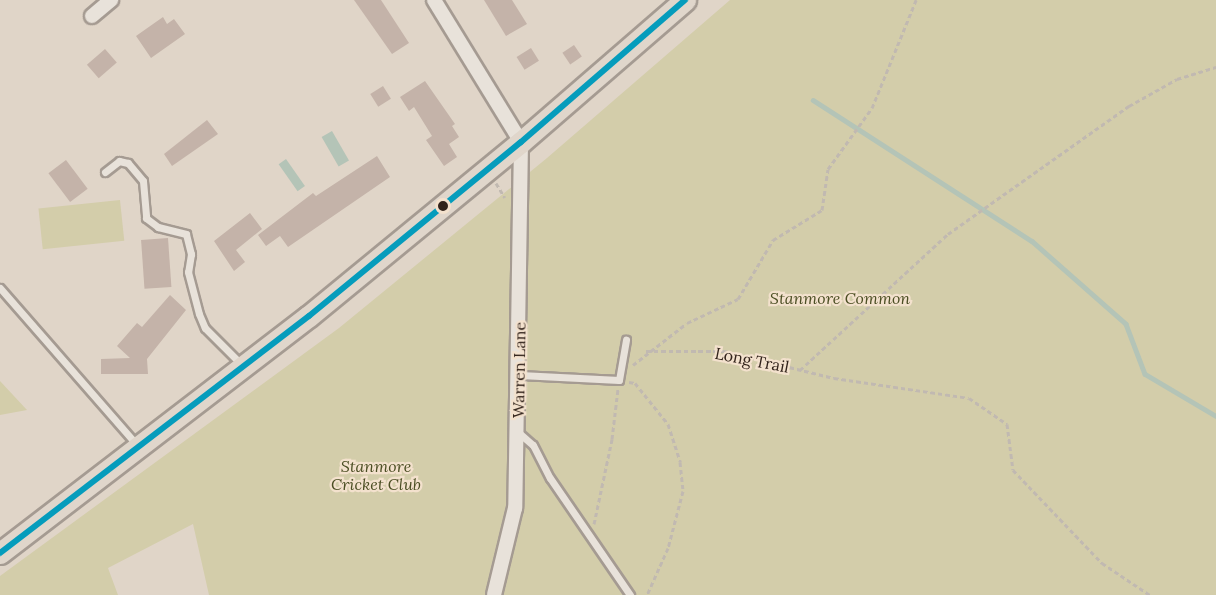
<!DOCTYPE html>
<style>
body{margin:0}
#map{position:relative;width:1216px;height:595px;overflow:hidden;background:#e0d5c8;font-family:Lora,serif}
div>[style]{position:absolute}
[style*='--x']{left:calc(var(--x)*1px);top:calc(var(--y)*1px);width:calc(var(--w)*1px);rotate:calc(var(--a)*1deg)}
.green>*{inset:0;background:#d3cdaa;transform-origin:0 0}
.water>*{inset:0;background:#b4c4b7;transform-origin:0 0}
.stream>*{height:4.5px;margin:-2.25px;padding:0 2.25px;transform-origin:2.25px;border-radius:2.25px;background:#b4c4b7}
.building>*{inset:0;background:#c4b3a9;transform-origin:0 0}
.path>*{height:3px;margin-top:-1.5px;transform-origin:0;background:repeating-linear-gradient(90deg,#c1b9b1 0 4.5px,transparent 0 7.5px)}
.roads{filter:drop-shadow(2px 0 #a59b92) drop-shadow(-2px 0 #a59b92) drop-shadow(0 2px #a59b92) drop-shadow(0 -2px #a59b92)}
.lane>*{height:7px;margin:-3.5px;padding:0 3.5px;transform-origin:3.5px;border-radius:3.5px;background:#e8e2da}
.street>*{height:14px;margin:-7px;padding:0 7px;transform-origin:7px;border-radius:7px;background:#e8e2da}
.primary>*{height:21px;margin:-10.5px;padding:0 10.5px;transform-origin:10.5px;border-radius:10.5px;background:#e0d6cb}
.bus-1>*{height:6px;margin:-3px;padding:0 3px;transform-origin:3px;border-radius:3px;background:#059cbc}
.dots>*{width:16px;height:16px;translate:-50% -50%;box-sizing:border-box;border:3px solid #f3e1cd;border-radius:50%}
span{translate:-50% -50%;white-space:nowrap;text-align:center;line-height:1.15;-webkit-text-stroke:4.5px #f3e1cd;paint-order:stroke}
.park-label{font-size:16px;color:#4b4e23;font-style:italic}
.street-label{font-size:16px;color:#32231b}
</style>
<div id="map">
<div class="green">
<i style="clip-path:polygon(730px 0,1216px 0,1216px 595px,209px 595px,193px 524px,108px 568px,118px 595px,0 595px,0 576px,339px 328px,547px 158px)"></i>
<i style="left:120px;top:200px;width:41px;height:82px;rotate:84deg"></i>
<i style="clip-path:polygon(0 381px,27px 410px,0 415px)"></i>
</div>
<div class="water">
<i style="left:332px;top:131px;width:34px;height:12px;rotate:60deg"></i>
<i style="left:286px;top:159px;width:33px;height:9px;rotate:55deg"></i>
</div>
<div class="stream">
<i style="--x:813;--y:100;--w:260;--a:32.8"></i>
<i style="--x:1032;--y:241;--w:125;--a:41.4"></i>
<i style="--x:1126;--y:324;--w:53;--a:69.2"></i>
<i style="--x:1145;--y:374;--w:82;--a:30.6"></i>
</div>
<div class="building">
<i style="clip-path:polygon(354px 0,381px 0,409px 43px,392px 54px)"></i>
<i style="clip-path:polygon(484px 0,512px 0,527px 24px,506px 36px)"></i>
<i style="clip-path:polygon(163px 17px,167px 24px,174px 19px,185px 34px,151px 58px,136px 36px)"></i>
<i style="left:574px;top:45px;width:14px;height:14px;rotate:56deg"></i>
<i style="left:531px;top:48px;width:15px;height:17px;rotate:58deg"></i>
<i style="left:105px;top:49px;width:18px;height:24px;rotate:49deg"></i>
<i style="clip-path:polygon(425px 81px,455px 124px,452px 126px,459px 137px,449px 144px,457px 157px,444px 166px,426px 140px,432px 136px,414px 107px,409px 111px,400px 97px)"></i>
<i style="left:383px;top:86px;width:15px;height:15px;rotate:58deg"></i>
<i style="clip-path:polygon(207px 120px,218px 134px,172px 166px,164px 154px)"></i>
<i style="clip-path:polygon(377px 156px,390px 177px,288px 247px,280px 236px,266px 246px,258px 235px,313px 193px,316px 196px)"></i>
<i style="left:66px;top:160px;width:36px;height:22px;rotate:53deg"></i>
<i style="clip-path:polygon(250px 213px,262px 229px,236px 250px,245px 262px,234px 271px,214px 241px)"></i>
<i style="left:168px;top:238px;width:49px;height:27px;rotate:86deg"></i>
<i style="clip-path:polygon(170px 295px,186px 310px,147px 359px,148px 374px,101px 374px,101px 359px,130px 358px,117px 346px,137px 323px,142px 327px)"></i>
</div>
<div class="path">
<i style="--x:496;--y:183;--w:17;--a:59"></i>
<i style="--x:646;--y:351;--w:78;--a:0"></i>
<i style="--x:724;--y:351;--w:113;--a:13.8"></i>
<i style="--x:834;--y:378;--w:136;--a:8.4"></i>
<i style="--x:969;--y:398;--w:46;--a:34.4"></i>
<i style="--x:1007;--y:424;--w:46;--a:82.6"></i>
<i style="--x:1013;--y:470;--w:129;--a:46.3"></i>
<i style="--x:1102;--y:563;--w:58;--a:33.7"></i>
<i style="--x:633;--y:365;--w:68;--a:-37.9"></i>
<i style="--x:687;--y:323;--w:56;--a:-25.2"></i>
<i style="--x:738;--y:299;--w:69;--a:-59.3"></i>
<i style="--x:773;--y:240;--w:57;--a:-31.5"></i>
<i style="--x:822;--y:210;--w:41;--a:-81.7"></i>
<i style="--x:828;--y:169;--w:75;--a:-54.2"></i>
<i style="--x:872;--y:108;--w:117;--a:-67.8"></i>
<i style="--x:800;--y:370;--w:201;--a:-42.6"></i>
<i style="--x:948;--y:234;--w:222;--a:-35.3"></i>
<i style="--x:1129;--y:106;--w:55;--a:-29.4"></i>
<i style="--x:1177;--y:79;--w:41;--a:-17.1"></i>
<i style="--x:629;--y:382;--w:6;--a:9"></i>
<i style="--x:635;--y:383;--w:53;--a:51.2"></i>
<i style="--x:668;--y:424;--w:40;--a:72"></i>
<i style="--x:680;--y:462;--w:29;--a:84"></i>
<i style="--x:683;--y:491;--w:59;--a:104.7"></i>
<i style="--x:668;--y:548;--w:51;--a:114.1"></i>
<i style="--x:594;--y:524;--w:87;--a:-78"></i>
<i style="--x:612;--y:439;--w:50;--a:-83.2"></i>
</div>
<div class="roads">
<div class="lane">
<i style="--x:105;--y:172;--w:18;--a:-38"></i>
<i style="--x:119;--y:161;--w:9;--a:13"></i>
<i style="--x:128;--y:163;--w:23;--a:50"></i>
<i style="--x:143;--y:181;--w:37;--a:85"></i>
<i style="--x:146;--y:218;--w:15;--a:37"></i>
<i style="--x:158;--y:227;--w:29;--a:14"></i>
<i style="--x:186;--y:234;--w:21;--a:76"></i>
<i style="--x:191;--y:254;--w:18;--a:99"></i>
<i style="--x:188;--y:272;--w:43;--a:75.3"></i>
<i style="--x:199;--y:314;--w:15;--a:67"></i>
<i style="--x:205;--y:328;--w:52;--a:45"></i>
<i style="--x:0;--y:288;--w:210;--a:48.9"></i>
<i style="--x:520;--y:375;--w:99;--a:2.9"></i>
<i style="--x:619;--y:380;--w:41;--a:-80.1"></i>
<i style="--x:519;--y:433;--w:18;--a:41"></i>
<i style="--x:533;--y:445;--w:37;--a:63"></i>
<i style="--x:550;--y:478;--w:142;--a:55.6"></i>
</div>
<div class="street">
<i style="--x:434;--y:0;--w:167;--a:58.5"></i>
<i style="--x:521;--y:142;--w:366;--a:90.9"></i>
<i style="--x:515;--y:508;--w:89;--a:103.6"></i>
<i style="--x:92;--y:16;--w:25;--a:-40"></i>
</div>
<div class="primary">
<i style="--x:0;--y:553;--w:389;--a:-37.5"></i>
<i style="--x:309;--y:316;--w:274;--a:-39.4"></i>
<i style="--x:521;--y:142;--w:217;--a:-40.9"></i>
</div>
</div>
<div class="bus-1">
<i style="--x:0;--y:553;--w:389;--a:-37.5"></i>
<i style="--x:309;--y:316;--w:274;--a:-39.4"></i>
<i style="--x:521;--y:142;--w:217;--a:-40.9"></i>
</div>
<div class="dots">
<i style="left:443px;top:206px;background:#32231b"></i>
</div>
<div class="park-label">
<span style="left:840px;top:298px">Stanmore Common</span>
<span style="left:376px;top:475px">Stanmore<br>Cricket Club</span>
</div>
<div class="street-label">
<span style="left:752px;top:360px;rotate:11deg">Long Trail</span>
<span style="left:519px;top:370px;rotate:-89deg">Warren Lane</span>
</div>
</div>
